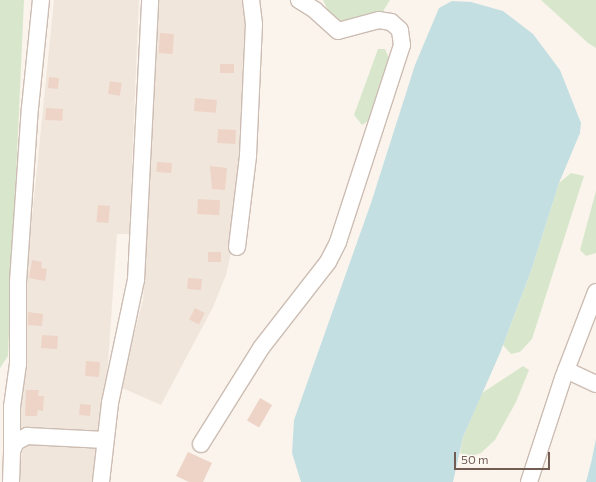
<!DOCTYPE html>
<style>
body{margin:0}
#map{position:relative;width:596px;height:482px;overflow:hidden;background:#fbf4ed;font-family:Commissioner,sans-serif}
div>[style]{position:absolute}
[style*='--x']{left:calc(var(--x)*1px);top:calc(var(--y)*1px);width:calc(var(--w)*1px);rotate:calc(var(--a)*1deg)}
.residential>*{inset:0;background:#f1e6dc}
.green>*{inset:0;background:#d8e7cc}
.water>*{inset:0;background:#c3dfe2}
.building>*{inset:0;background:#edd4c7;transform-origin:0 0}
.roads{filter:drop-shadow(1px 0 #ccbdb3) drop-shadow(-1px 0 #ccbdb3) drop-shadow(0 1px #ccbdb3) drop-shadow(0 -1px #ccbdb3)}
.minor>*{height:16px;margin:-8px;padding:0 8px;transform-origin:8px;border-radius:8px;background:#fff}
span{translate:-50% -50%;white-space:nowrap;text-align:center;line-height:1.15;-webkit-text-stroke:3.5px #fdf9f3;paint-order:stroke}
.scale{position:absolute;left:454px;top:452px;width:96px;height:18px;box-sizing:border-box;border:2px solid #735c52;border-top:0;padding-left:5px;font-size:12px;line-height:14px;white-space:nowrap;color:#735c52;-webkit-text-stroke:3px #fdf9f3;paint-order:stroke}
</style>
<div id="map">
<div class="residential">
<i style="clip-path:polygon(54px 0,139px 0,129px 234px,117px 234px,108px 363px,100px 434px,17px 430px,28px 257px)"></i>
<i style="clip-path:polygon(159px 0,246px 0,244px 128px,236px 232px,226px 275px,213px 307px,161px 405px,120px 387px,143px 300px)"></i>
<i style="clip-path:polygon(27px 445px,99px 446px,97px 482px,18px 482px,22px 452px)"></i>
</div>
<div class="green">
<i style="clip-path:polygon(0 0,24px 0,8px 356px,0 368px)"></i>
<i style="clip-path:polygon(323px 0,390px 0,382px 13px,345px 27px,333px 21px)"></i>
<i style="clip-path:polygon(541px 0,596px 0,596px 48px,588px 43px)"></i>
<i style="clip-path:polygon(378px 49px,385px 49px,391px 63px,368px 121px,362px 125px,354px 115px)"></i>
<i style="clip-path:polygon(571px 173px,584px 176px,532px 339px,520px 352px,511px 354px,503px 345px,531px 271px,559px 183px)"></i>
<i style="clip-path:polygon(596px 191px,596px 253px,586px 256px,580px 250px)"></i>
<i style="clip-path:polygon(523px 366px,529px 370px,516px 402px,495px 440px,481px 453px,469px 457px,460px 453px,463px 437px,482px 393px)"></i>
</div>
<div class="water">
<i style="clip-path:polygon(452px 1px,471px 2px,503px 11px,533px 34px,560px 70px,581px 123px,580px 133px,559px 183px,531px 271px,500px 353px,463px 437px,453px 482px,301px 482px,292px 453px,294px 420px,371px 203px,415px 65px,439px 8px)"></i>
<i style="clip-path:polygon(596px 439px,596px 482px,586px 482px,591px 463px)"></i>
</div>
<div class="building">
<i style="left:160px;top:33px;width:14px;height:20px;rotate:4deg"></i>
<i style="left:220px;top:64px;width:14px;height:9px"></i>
<i style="left:49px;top:77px;width:10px;height:11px;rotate:6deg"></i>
<i style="left:110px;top:81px;width:12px;height:13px;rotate:9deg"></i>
<i style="left:195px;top:98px;width:22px;height:13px;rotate:5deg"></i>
<i style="left:46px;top:108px;width:17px;height:12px;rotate:3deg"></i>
<i style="left:218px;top:129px;width:18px;height:14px;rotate:3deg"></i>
<i style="left:157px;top:162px;width:15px;height:10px;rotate:4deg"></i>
<i style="clip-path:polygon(210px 166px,227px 168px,225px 190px,212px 189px)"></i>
<i style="left:198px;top:199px;width:22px;height:15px;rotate:3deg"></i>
<i style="left:98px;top:205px;width:12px;height:17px;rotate:5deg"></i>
<i style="left:208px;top:252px;width:13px;height:10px"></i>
<i style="clip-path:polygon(32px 260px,42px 262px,41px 268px,47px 269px,45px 281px,29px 278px)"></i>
<i style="left:188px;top:278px;width:14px;height:11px;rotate:4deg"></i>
<i style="left:195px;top:308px;width:11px;height:13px;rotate:27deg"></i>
<i style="clip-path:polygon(28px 312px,43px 314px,42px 326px,28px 325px)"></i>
<i style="left:42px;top:335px;width:16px;height:13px;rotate:4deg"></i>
<i style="left:86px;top:361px;width:14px;height:15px;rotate:4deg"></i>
<i style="clip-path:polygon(26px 390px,39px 390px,38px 396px,44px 396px,43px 411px,38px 410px,37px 416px,25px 416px)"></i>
<i style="left:260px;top:398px;width:14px;height:26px;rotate:30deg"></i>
<i style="left:80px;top:404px;width:11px;height:11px;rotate:5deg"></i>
<i style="clip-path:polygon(188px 452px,212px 463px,203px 482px,189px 482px,176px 476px)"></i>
</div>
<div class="roads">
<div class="minor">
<i style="--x:237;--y:247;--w:92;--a:-83.1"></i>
<i style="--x:248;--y:156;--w:132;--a:-87.4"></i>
<i style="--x:254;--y:24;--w:24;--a:-97"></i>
<i style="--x:566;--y:370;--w:33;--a:25"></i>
<i style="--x:201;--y:444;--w:113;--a:-58"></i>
<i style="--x:261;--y:348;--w:109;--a:-52.1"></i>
<i style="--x:328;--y:262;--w:22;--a:-63"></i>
<i style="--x:338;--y:242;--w:207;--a:-72"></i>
<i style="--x:402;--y:45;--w:15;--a:-98"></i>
<i style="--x:400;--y:30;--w:12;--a:-138"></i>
<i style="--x:391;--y:22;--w:12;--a:-171"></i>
<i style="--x:379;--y:20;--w:42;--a:165"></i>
<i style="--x:338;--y:31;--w:31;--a:-138"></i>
<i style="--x:315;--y:10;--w:19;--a:-148"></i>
<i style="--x:12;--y:451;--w:44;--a:-90"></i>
<i style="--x:12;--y:407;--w:43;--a:-82.1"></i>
<i style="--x:18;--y:364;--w:82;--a:-90"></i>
<i style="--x:18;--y:282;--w:174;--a:-86.1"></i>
<i style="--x:30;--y:108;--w:109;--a:-84.2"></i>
<i style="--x:11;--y:482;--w:31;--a:-88"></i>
<i style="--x:12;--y:451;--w:10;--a:-66"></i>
<i style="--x:16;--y:442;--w:13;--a:-29"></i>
<i style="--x:27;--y:436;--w:78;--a:2.9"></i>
<i style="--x:101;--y:482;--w:80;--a:-83.5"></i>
<i style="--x:110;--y:403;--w:126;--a:-78.1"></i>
<i style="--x:136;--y:280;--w:280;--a:-87.1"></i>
<i style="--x:529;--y:482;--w:109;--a:-71.9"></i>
<i style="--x:563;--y:378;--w:92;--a:-69"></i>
</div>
</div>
<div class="scale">50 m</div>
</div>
